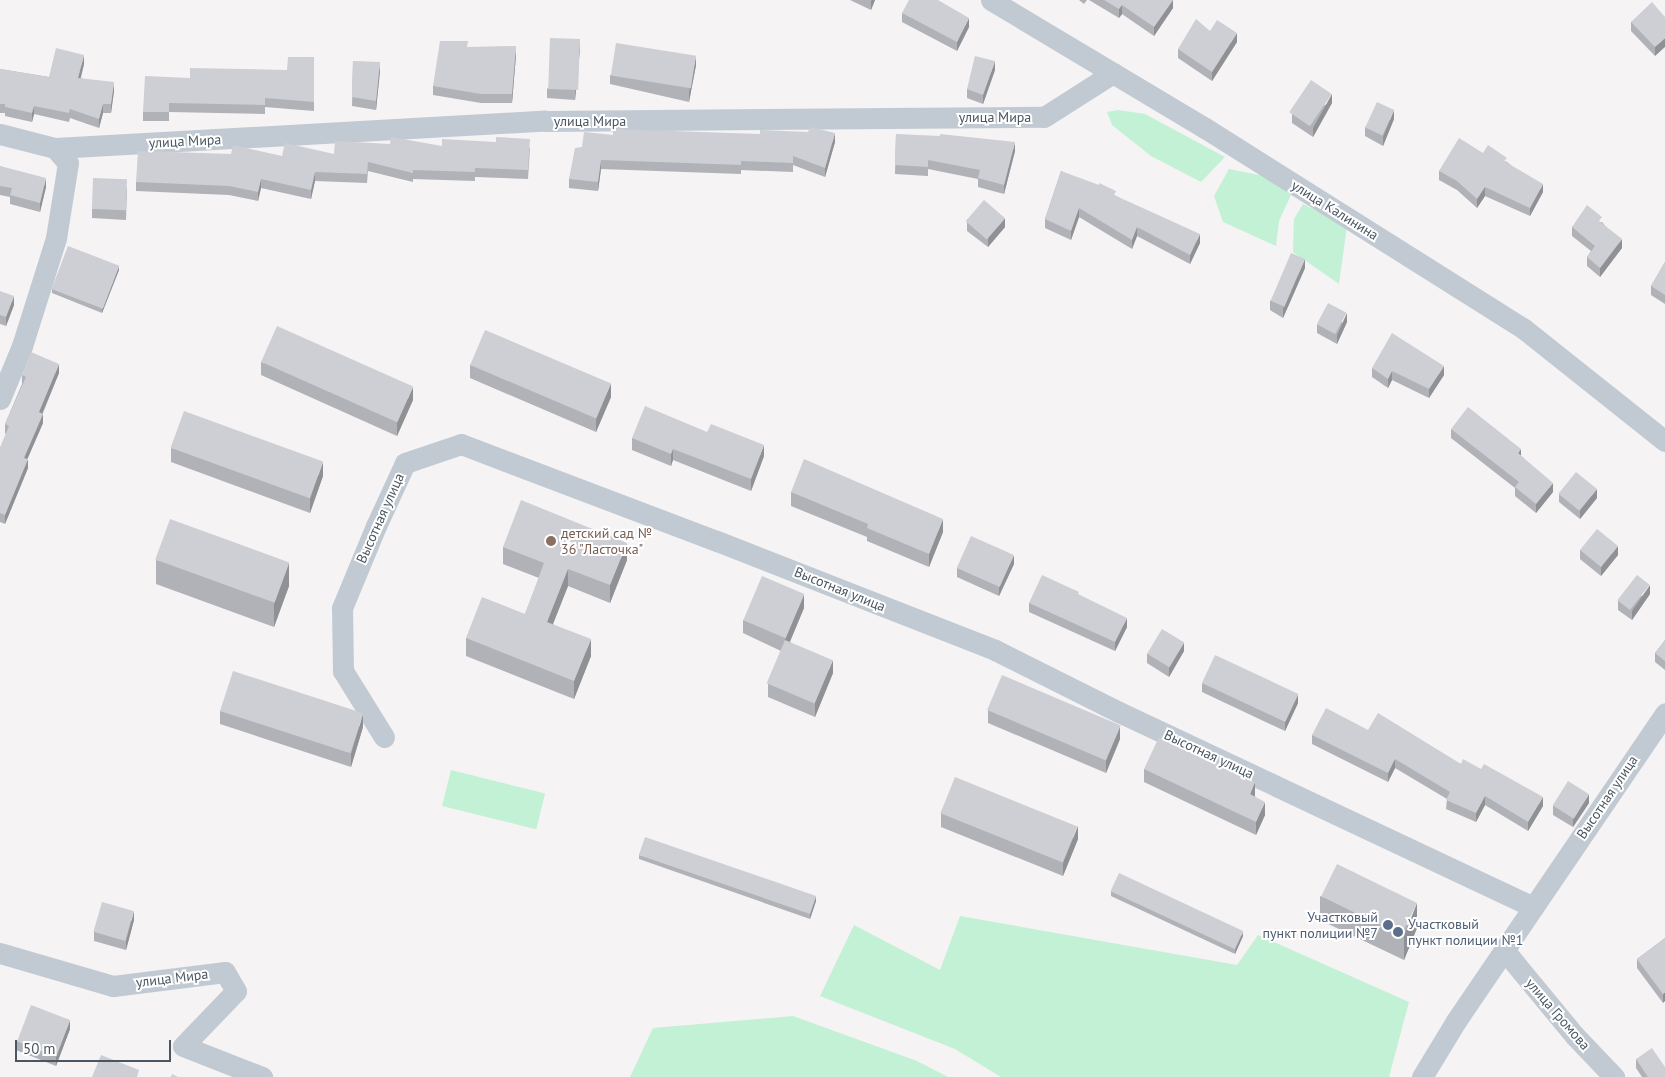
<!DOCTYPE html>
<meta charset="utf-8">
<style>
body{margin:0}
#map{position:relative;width:1665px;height:1077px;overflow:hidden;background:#f5f3f3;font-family:"PT Sans",sans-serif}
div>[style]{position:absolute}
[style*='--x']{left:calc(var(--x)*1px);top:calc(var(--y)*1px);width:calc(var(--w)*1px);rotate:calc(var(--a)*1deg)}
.green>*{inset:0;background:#c3f1d5;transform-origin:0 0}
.street>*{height:21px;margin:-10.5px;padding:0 10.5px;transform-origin:10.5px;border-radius:10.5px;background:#c1cad2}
.wall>*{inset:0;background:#b0b2b7}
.shaded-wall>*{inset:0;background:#909195}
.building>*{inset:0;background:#cdcfd5;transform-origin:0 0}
.dots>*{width:14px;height:14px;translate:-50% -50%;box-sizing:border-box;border:2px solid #fff;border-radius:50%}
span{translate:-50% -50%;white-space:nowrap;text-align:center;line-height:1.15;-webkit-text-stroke:4px #fff;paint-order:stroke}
.street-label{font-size:14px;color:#4a5661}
.education-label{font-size:14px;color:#785e54}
.left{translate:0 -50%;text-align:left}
.service-label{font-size:14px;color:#4e5e75}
.right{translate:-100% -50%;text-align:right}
.scale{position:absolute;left:15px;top:1040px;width:156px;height:22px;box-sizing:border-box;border:2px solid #4a5661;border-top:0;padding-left:6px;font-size:15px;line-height:18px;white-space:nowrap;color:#4a5661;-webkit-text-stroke:4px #fff;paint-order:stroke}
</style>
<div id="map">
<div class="green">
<i style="clip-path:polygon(1118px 110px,1145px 114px,1225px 157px,1201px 182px,1151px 156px,1112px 125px,1107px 112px)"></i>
<i style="clip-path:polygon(1229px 169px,1264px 176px,1291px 195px,1279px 221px,1276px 246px,1223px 222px,1214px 196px)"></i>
<i style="clip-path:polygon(1303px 204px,1347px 226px,1339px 284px,1293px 252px,1294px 219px)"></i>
<i style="left:451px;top:770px;width:97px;height:37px;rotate:14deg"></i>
<i style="clip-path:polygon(960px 916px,1237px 965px,1258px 935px,1409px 1002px,1389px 1077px,1001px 1077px,955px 1049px,820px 996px,854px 925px,940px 970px)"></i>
<i style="clip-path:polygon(793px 1016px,917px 1061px,948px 1077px,630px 1077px,653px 1028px)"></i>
</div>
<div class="street">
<i style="--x:991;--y:0;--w:249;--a:30.9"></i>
<i style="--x:1205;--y:128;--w:377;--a:32.2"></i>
<i style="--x:1524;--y:329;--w:180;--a:38.5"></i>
<i style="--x:0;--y:134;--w:57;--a:14.3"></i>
<i style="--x:55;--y:148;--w:491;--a:-3.2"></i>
<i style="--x:545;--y:121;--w:499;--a:-0.5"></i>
<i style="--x:1044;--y:117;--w:82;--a:-32.5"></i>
<i style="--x:0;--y:399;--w:57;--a:-67.5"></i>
<i style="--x:22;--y:346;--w:113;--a:-72.5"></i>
<i style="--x:56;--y:238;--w:76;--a:-80.9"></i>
<i style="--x:68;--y:163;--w:20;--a:-131"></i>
<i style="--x:384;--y:737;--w:78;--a:-121.8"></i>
<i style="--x:343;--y:671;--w:63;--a:-90.9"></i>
<i style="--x:342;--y:608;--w:89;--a:-67.5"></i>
<i style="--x:376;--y:526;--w:69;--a:-65.3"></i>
<i style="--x:405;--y:463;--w:59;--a:-18.7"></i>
<i style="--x:461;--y:444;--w:274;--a:20.8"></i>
<i style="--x:717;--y:541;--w:299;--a:21.4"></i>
<i style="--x:995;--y:650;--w:139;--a:26.6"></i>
<i style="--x:1119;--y:712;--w:458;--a:25.2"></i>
<i style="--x:1504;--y:950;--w:112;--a:50.5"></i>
<i style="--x:1575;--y:1036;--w:57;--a:46.4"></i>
<i style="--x:0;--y:953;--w:118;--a:16.3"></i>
<i style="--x:113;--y:986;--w:113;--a:-7.1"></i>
<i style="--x:225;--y:972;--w:22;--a:60"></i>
<i style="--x:236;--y:991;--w:76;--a:133.9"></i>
<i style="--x:183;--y:1046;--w:85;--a:21.4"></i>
<i style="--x:1422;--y:1077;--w:66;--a:-58.7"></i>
<i style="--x:1456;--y:1021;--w:372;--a:-55.8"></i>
</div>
<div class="wall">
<i style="clip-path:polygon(850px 0,875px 0,871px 10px)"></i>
<i style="clip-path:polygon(1079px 0,1087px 0,1084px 4px)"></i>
<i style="clip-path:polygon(1089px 0,1173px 0,1173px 8px,1154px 36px,1122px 14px,1119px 18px)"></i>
<i style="clip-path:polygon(902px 13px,969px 27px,957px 51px,902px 22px)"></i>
<i style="clip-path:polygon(1665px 17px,1655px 56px,1631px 31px,1631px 22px)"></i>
<i style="clip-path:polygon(1237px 42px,1212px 81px,1178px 58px,1178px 49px)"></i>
<i style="clip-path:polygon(468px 47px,516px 55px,512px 103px,481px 103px,433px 95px,433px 86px)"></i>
<i style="clip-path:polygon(580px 48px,575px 100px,547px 98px,547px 89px)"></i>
<i style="clip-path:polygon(314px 57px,314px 111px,265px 107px,265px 114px,169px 112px,169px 121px,143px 121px,143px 112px,190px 78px,287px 70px)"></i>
<i style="clip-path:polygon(353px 61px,380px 71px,376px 110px,352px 106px)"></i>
<i style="clip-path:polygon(84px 64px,81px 78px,114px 91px,111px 113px,103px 113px,99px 128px,70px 118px,69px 122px,34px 114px,32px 122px,5px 116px,5px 113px,0 113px,0 69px,49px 77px)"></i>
<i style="clip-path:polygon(696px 65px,689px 102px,610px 84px,610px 75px)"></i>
<i style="clip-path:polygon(995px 70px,983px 104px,967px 98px,967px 89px)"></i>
<i style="clip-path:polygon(1332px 103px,1313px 137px,1292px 123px,1292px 114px)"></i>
<i style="clip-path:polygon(1394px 119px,1383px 146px,1365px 136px,1365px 127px)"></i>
<i style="clip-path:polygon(896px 134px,1015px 151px,1004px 194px,978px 187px,978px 179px,928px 169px,928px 176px,895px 174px)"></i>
<i style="clip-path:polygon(613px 135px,835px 142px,825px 177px,793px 165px,793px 172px,741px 170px,741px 174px,601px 169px,598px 191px,569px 188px,569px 179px,582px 147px)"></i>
<i style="clip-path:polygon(442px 146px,530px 148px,528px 179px,475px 177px,475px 181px,413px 179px,413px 182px,368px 171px,367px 183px,315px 181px,311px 199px,261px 188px,258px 201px,229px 195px,136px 191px,136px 182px,282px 156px,334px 154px)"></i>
<i style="clip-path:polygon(1483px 153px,1507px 162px,1543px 192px,1530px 216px,1485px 196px,1477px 208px,1457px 190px,1439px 180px,1439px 171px)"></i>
<i style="clip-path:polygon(0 166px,46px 187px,40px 212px,10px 204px,10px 197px,0 195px)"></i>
<i style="clip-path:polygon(1061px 171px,1116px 196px,1200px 243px,1190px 264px,1137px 236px,1132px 249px,1079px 217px,1071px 240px,1045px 228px,1045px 219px)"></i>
<i style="clip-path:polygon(127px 188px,126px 220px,92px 218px,92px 209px)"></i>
<i style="clip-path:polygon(967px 222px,1005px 227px,988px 247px,967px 231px)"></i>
<i style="clip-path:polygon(1602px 222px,1622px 248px,1600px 277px,1587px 266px,1587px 257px,1591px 251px,1572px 236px,1572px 227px)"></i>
<i style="clip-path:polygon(1665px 262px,1665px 304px,1651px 295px,1651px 286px)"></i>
<i style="clip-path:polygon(1305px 268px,1283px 318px,1270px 310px,1270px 301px)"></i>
<i style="clip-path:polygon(119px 270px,102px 313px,52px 293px,52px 289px)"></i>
<i style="clip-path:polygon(0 291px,14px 305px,6px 326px,0 324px)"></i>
<i style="clip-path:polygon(1347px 322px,1337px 344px,1317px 333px,1317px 324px)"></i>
<i style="clip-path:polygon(261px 362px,413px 400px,397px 436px,261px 375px)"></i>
<i style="clip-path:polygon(470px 365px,611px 397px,596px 432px,470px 378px)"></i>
<i style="clip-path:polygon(1372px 368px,1444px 375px,1429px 398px,1392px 380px,1388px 388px,1372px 377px)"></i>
<i style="clip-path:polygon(59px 373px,43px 413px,43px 423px,27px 459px,28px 468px,5px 524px,0 522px,0 448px,6px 434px,5px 433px,5px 424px,22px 384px,22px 375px)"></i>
<i style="clip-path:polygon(1451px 429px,1521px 456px,1553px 492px,1536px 513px,1515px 496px,1515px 488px,1451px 438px)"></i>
<i style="clip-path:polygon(632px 438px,764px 456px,751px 491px,673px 460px,671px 466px,632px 450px)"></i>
<i style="clip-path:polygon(171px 448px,323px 476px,310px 513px,171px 462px)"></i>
<i style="clip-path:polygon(791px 492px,943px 532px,929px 567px,867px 541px,867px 537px,791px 506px)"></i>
<i style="clip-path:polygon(1559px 494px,1597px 498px,1580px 519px,1559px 502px)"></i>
<i style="clip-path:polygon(503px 547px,627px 560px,610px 603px,568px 586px,553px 624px,591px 656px,574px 699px,466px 656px,466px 638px,525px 614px,539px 578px,503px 564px)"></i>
<i style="clip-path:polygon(1580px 550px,1618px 555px,1601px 576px,1580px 559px)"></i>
<i style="clip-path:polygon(156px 560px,289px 586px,274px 627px,156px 584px)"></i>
<i style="clip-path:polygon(1014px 564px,999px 596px,957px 577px,957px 568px)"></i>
<i style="clip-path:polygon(1650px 594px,1632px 620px,1618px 610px,1618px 601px)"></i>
<i style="clip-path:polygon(1079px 595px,1127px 627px,1115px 651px,1029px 612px,1029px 603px)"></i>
<i style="clip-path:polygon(804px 608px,790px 642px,833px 673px,815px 717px,768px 697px,768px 684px,781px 651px,743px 633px,743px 620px)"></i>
<i style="clip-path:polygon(1665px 640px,1665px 670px,1655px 662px,1655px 653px)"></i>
<i style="clip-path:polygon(1184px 651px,1169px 677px,1147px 663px,1147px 654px)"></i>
<i style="clip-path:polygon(1202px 683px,1298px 703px,1285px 731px,1202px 692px)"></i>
<i style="clip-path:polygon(988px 710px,1120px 739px,1106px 773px,988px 723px)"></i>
<i style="clip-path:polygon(220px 711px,363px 727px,351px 767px,220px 724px)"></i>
<i style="clip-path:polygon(1368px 730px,1461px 764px,1543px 806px,1528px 831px,1485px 805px,1476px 822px,1446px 809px,1447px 799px,1395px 768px,1388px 782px,1312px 744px,1312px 735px)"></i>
<i style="clip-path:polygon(1144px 769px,1255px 795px,1255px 796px,1265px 815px,1256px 835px,1144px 782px)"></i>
<i style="clip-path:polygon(1589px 803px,1573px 827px,1553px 815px,1553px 806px)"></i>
<i style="clip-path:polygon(941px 813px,1078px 839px,1063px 876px,941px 827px)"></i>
<i style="clip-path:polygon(639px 855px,816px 901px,810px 919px,639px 859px)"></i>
<i style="clip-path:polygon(1111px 891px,1243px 936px,1235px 954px,1111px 896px)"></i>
<i style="clip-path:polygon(1320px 896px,1417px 928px,1404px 960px,1320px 920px)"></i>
<i style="clip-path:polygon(134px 920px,126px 950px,94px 941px,94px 932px)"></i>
<i style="clip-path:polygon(1665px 938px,1663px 1003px,1637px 968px,1637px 959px)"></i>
<i style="clip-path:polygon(70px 1029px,56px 1066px,16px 1050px,16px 1041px)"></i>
<i style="clip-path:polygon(1636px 1059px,1665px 1077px,1642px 1077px,1636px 1068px)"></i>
</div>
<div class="shaded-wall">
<i style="clip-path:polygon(872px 0,875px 0,871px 10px,871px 1px)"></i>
<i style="clip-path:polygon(1173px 0,1173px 8px,1154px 36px,1154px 27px)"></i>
<i style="clip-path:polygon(1122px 5px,1122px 14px,1119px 18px,1119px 9px)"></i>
<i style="clip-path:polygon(969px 18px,969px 27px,957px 51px,957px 42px)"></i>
<i style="clip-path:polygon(1237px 33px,1237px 42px,1212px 81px,1212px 72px)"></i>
<i style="clip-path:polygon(1665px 38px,1665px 47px,1655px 56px,1655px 47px)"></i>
<i style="clip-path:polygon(580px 39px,580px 48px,575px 100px,575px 91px)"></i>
<i style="clip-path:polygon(516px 46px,516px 55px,512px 103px,512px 94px)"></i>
<i style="clip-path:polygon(84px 55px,84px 64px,78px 87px,78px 78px)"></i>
<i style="clip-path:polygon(696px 56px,696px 65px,689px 102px,689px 93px)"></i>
<i style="clip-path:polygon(995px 61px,995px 70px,983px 104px,983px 95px)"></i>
<i style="clip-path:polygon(380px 62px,380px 71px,376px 110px,376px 101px)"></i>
<i style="clip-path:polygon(114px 82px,114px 91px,111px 113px,111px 104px)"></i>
<i style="clip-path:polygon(1332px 94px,1332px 103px,1313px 137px,1313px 128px)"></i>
<i style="clip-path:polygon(103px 104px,103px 113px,99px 128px,99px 119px)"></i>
<i style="clip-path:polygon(34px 106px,34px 114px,32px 122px,32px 113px)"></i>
<i style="clip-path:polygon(1394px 110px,1394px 119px,1383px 146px,1383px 137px)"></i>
<i style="clip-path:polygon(835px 133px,835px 142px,825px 177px,825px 168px)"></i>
<i style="clip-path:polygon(1015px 142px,1015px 151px,1004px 194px,1004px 185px)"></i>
<i style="clip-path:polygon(601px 160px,601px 169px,598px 191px,598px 182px)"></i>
<i style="clip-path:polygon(315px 172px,315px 181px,311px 199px,311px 190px)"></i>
<i style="clip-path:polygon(46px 178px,46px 187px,40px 212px,40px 203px)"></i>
<i style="clip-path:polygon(261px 179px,261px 188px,258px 201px,258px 192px)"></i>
<i style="clip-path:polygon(1543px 184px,1543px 192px,1530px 216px,1530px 208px)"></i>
<i style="clip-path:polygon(1485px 187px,1485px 196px,1477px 208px,1477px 199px)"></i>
<i style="clip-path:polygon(1079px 208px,1079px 217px,1071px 240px,1071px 231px)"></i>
<i style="clip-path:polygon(1005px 218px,1005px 227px,988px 247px,988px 238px)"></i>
<i style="clip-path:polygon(1137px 227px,1137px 236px,1132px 249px,1132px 240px)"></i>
<i style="clip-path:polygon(1200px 234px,1200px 243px,1190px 264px,1190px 255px)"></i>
<i style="clip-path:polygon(1622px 239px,1622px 248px,1600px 277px,1600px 268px)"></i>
<i style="clip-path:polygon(1305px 259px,1305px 268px,1283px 318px,1283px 309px)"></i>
<i style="clip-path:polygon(119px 266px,119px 270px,102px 313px,102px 309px)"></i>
<i style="clip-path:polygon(14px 296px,14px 305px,6px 326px,6px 317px)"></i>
<i style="clip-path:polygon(1347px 313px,1347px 322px,1337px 344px,1337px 335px)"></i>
<i style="clip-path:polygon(59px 364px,59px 373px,39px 421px,39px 412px)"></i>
<i style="clip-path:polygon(1444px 366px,1444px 375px,1429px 398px,1429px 389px)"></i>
<i style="clip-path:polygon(1392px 371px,1392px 380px,1388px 388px,1388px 379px)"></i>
<i style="clip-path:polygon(611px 383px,611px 397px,596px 432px,596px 418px)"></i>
<i style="clip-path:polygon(413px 387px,413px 400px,397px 436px,397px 423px)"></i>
<i style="clip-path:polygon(43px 414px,43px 423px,24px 467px,24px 458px)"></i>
<i style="clip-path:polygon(764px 445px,764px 456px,751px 491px,751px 479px)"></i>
<i style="clip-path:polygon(673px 449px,673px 460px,671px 466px,671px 454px)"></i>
<i style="clip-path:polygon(1521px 449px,1521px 458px,1518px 453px)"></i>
<i style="clip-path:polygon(28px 459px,28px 468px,5px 524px,5px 515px)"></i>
<i style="clip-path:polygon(323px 462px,323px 476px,310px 513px,310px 499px)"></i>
<i style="clip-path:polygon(1553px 483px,1553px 492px,1536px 513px,1536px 504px)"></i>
<i style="clip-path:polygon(1597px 489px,1597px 498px,1580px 519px,1580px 510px)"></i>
<i style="clip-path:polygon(943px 519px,943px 532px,929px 567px,929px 554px)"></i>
<i style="clip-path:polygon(627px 543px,627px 560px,610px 603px,610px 585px)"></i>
<i style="clip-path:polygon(1618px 546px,1618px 555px,1601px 576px,1601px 567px)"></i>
<i style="clip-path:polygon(1014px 555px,1014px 564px,999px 596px,999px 587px)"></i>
<i style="clip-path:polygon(289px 562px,289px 586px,274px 627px,274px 603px)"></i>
<i style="clip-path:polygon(568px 569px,568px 586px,547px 639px,547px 622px)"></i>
<i style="clip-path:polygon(1650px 585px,1650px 594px,1632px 620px,1632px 611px)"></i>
<i style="clip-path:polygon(804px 594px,804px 608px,785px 653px,785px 640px)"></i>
<i style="clip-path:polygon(1127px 618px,1127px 627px,1115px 651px,1115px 642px)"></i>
<i style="clip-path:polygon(591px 639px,591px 656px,574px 699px,574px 681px)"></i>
<i style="clip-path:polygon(1184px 642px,1184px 651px,1169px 677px,1169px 668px)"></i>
<i style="clip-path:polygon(833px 660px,833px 673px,815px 717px,815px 703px)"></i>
<i style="clip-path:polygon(1298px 694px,1298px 703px,1285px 731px,1285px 722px)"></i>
<i style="clip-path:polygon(363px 714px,363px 727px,351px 767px,351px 754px)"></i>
<i style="clip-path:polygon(1120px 726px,1120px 739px,1106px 773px,1106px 760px)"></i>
<i style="clip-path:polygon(1395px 759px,1395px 768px,1388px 782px,1388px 773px)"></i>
<i style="clip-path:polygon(1255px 782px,1255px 795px,1250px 807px,1250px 794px)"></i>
<i style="clip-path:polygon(1589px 794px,1589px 803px,1573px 827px,1573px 818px)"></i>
<i style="clip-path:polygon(1485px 796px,1485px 805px,1476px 822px,1476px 813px)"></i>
<i style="clip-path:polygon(1543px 797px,1543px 806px,1528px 831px,1528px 822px)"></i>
<i style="clip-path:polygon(1265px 802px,1265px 815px,1256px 835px,1256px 822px)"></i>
<i style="clip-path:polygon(1078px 826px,1078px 839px,1063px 876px,1063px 863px)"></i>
<i style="clip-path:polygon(816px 896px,816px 901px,810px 919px,810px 914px)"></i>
<i style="clip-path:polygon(1417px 903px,1417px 928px,1404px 960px,1404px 936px)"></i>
<i style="clip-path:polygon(134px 911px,134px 920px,126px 950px,126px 941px)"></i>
<i style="clip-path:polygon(1243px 932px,1243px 936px,1235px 954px,1235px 950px)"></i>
<i style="clip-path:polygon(1665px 992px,1665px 1001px,1663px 1003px,1663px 994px)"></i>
<i style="clip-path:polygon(70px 1020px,70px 1029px,56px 1066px,56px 1057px)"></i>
</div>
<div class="building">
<i style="clip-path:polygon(909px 0,938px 0,969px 18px,957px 42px,902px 13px)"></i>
<i style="clip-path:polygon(1104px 0,1173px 0,1154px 27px,1122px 5px,1119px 9px)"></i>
<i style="clip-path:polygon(1652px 2px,1665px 17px,1665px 38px,1655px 47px,1631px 22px)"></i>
<i style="clip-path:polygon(1196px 19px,1210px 31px,1217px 20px,1237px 33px,1212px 72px,1178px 49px)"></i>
<i style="left:550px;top:38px;width:30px;height:51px;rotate:2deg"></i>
<i style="clip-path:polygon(440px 41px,468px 41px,467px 47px,516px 46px,512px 94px,481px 94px,433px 86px)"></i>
<i style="left:616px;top:43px;width:81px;height:33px;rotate:9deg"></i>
<i style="clip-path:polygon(56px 48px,84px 55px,78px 78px,114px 82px,111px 104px,103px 104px,99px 119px,70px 109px,69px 113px,34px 106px,32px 113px,5px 107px,5px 104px,0 104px,0 69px,49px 77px)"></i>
<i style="clip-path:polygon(975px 56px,995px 61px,983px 95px,967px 89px)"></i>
<i style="clip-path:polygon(288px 57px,314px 57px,314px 102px,265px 98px,265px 105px,169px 103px,169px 112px,143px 112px,145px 76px,190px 78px,190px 68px,287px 70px)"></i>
<i style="clip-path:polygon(353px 61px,380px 62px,376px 101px,352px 97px)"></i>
<i style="left:1311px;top:80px;width:25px;height:39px;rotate:34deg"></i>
<i style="left:1377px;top:102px;width:19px;height:28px;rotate:25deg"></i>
<i style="clip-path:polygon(810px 127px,835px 133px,825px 168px,793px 156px,793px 163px,741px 161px,741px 165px,601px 160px,598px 182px,569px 179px,575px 148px,582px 147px,584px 132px,613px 135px,613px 129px,760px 134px,760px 130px,808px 132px)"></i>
<i style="clip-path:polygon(896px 134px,940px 136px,940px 134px,1015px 142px,1004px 185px,978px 178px,980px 170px,928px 160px,928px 167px,895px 165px)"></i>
<i style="clip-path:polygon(391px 137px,442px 146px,442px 139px,496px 142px,496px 137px,530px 139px,528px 170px,475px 168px,475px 172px,413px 170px,413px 173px,368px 162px,367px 174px,315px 172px,311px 190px,261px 179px,258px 192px,229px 186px,136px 182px,138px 151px,231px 154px,233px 145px,282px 156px,285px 143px,334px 154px,335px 141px,390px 144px)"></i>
<i style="clip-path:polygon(1459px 138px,1483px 153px,1488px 145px,1507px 158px,1504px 161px,1543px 184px,1530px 208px,1485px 187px,1477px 199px,1457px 181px,1439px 171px)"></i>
<i style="clip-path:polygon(0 166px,46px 178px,40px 203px,10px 195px,12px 188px,0 186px)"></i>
<i style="clip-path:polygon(1061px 171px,1099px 185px,1099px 183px,1116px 191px,1114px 195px,1200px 234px,1190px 255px,1137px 227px,1132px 240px,1079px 208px,1071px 231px,1045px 219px)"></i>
<i style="left:93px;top:178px;width:34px;height:31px;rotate:2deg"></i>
<i style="left:984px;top:200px;width:28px;height:28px;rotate:41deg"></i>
<i style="clip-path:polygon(1587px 205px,1602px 217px,1599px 221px,1622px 239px,1600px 268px,1587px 257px,1595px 246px,1572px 227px)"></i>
<i style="left:68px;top:246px;width:55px;height:46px;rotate:21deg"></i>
<i style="left:1291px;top:253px;width:15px;height:52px;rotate:23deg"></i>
<i style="clip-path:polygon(1665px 262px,1665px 295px,1651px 286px)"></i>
<i style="clip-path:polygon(0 291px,14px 296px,6px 317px,0 315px)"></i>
<i style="left:1328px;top:303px;width:21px;height:24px;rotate:28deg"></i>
<i style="left:277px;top:326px;width:149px;height:39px;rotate:24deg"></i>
<i style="left:485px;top:330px;width:137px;height:38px;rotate:23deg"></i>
<i style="clip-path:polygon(1392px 333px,1444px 366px,1429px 389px,1392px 371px,1388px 379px,1372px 368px)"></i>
<i style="clip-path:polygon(31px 352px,59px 364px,39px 412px,43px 414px,24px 458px,28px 459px,5px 515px,0 513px,0 448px,9px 426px,5px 424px,26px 377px,22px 375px)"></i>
<i style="clip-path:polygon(645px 406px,707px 432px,711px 424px,764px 445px,751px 479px,673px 449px,671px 454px,632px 438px)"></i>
<i style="clip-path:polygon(1468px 407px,1521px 449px,1518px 453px,1553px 483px,1536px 504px,1515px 487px,1519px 482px,1451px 429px)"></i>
<i style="left:184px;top:411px;width:148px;height:39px;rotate:20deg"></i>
<i style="clip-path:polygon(804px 459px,943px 519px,929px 554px,867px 528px,868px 524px,791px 492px)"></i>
<i style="left:1576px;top:472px;width:27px;height:28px;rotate:39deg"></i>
<i style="clip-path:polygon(521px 500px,627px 543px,610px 585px,568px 569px,547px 622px,591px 639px,574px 681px,466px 638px,482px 597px,525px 614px,544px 563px,503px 547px)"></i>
<i style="left:170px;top:519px;width:127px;height:43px;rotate:20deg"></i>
<i style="left:1597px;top:529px;width:27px;height:27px;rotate:39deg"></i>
<i style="left:971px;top:536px;width:47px;height:35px;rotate:24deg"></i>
<i style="clip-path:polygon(1042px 575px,1079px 592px,1078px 594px,1127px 618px,1115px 642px,1029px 603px)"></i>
<i style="left:1637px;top:575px;width:16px;height:32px;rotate:38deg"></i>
<i style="left:762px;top:576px;width:46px;height:48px;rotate:23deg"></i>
<i style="left:1162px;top:629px;width:26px;height:29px;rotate:31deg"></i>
<i style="left:785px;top:640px;width:52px;height:47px;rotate:23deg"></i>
<i style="clip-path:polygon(1665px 640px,1665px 661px,1655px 653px)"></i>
<i style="left:1215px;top:655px;width:92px;height:31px;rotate:25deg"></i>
<i style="left:233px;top:671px;width:137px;height:42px;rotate:18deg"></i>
<i style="left:1002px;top:675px;width:129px;height:38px;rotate:23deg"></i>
<i style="clip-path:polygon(1326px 708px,1368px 730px,1378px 713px,1461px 764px,1463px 759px,1481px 769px,1484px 764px,1543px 797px,1528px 822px,1485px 796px,1476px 813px,1446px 800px,1450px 792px,1395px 759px,1388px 773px,1312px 735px)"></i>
<i style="clip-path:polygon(1159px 737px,1255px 782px,1250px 794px,1265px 802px,1256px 822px,1144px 769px)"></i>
<i style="left:955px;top:777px;width:132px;height:39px;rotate:22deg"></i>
<i style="left:1568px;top:781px;width:25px;height:29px;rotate:32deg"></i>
<i style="left:645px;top:837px;width:181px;height:19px;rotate:19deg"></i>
<i style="left:1337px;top:864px;width:89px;height:36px;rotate:26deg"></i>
<i style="left:1119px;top:873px;width:137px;height:20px;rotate:25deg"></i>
<i style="left:102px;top:902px;width:33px;height:31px;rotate:16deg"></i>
<i style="clip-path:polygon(1665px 938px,1665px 992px,1663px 994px,1637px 959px)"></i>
<i style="left:31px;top:1005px;width:42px;height:39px;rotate:21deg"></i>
<i style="clip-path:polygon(1652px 1048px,1665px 1067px,1665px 1077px,1648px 1077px,1636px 1059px)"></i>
<i style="clip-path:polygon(101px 1055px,139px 1070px,137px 1077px,92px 1077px)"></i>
<i style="clip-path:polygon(172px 1074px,178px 1077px,171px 1077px)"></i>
</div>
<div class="dots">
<i style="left:551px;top:541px;background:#8d6e63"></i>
<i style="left:1388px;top:925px;background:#5c6f8a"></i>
<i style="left:1398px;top:932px;background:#5c6f8a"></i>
</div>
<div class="street-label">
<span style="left:995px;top:117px">улица Мира</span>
<span style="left:590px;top:121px">улица Мира</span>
<span style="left:185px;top:141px;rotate:-3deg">улица Мира</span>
<span style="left:1335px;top:210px;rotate:32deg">улица Калинина</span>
<span style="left:380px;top:518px;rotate:-66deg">Высотная улица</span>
<span style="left:840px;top:589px;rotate:22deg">Высотная улица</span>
<span style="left:1209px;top:754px;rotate:25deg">Высотная улица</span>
<span style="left:1607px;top:797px;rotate:-56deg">Высотная улица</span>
<span style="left:172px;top:978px;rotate:-7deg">улица Мира</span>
<span style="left:1558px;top:1014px;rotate:49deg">улица Громова</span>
</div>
<div class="education-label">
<span class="left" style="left:561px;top:541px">детский сад №<br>36 "Ласточка"</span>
</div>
<div class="service-label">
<span class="right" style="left:1378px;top:925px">Участковый<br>пункт полиции №7</span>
<span class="left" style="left:1408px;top:932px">Участковый<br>пункт полиции №1</span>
</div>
<div class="scale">50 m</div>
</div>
